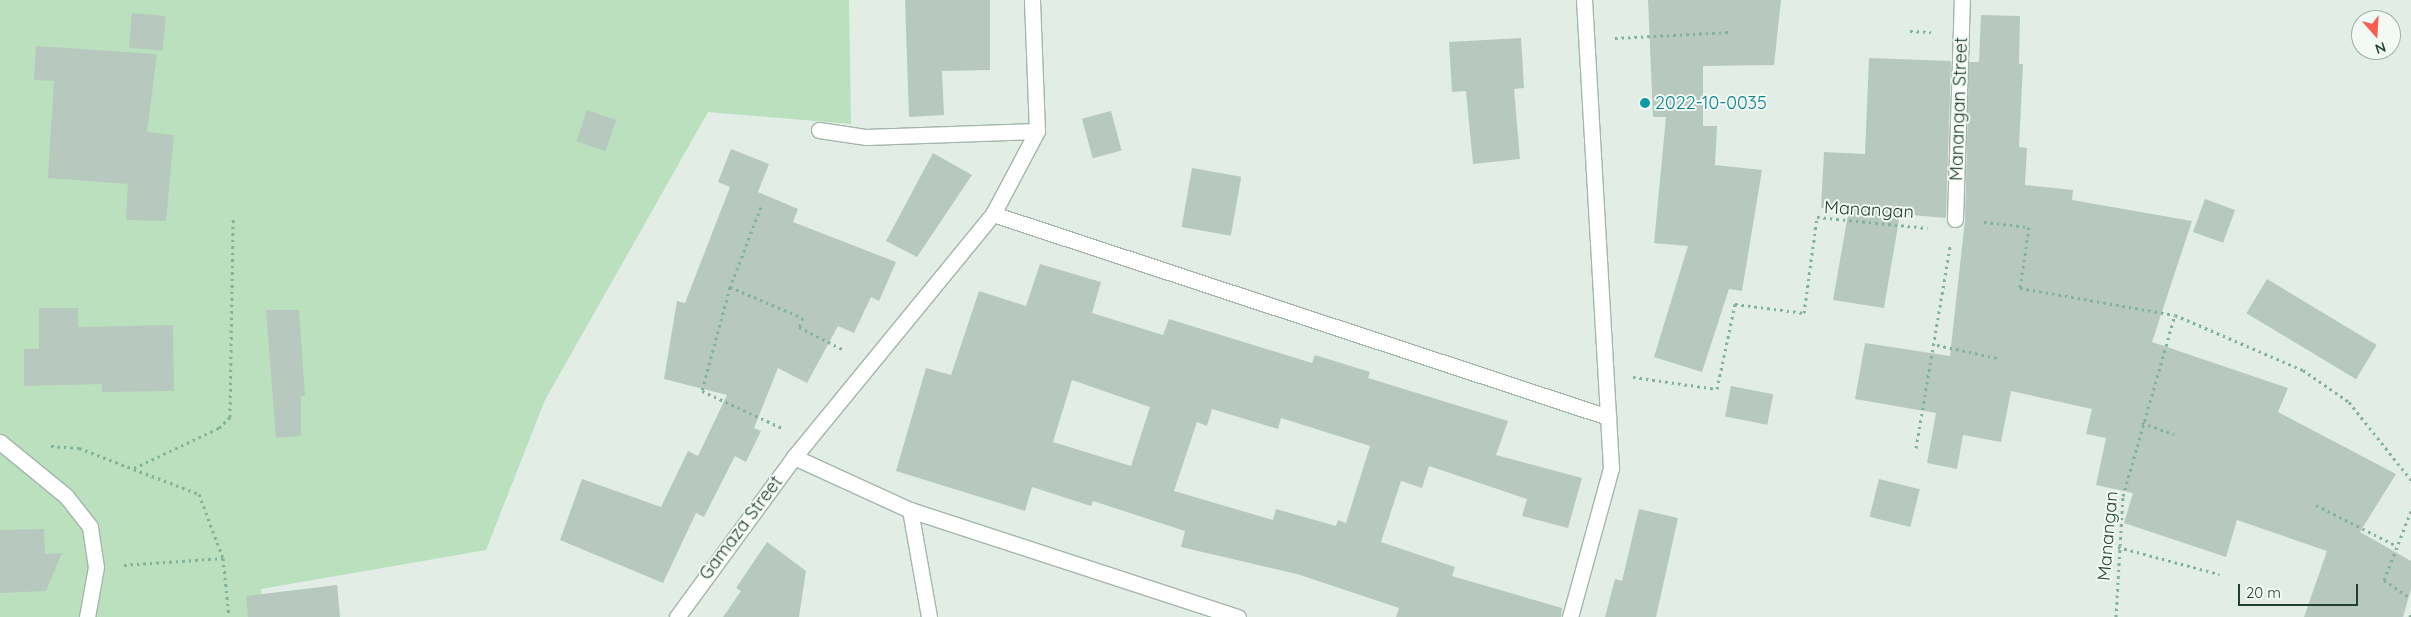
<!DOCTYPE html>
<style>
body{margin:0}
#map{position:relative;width:2411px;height:617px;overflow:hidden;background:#e2ede6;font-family:Quicksand,sans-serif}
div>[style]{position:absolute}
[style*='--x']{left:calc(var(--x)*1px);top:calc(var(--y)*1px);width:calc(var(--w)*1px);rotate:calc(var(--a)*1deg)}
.green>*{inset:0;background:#bae0bd}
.building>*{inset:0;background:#b7c9bf;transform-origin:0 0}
.path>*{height:3px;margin-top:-1.5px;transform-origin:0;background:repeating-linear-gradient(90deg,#80b39a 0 2.5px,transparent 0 6.5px)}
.roads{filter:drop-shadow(1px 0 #a4b6ac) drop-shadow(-1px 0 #a4b6ac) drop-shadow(0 1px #a4b6ac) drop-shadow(0 -1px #a4b6ac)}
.service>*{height:15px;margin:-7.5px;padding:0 7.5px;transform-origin:7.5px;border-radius:7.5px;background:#fff}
.minor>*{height:15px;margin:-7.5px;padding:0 7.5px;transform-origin:7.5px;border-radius:7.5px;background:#fff}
.dots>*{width:14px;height:14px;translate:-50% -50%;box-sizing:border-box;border:2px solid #f3faf5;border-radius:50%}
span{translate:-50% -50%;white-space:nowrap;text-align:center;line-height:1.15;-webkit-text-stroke:4px #f3faf5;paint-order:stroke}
.culture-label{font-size:18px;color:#0d838f}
.left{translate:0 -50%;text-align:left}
.street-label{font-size:18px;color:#214032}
.north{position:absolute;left:2351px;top:10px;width:50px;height:50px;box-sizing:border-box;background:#f3faf5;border:1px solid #9fb0a7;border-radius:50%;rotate:161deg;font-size:14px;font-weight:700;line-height:20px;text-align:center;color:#214032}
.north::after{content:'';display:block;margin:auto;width:18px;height:22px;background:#fc5d52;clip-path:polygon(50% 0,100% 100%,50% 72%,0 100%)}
.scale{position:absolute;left:2238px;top:584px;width:120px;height:22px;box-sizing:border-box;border:2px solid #214032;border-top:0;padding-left:6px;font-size:15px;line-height:18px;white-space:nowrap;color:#214032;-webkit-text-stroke:4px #f3faf5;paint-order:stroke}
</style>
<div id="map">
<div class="green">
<i style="clip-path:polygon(0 0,849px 0,851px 124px,708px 112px,545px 400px,486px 550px,261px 589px,265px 617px,0 617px)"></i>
</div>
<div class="building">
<i style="clip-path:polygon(905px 0,990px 0,990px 70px,942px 71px,944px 115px,909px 117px)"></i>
<i style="clip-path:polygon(1648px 0,1781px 0,1774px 65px,1703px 66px,1703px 126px,1717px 126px,1715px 165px,1762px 170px,1742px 291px,1729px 289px,1702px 372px,1654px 357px,1688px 246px,1654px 243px,1666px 117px,1653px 117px)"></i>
<i style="left:132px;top:13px;width:34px;height:35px;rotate:5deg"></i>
<i style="clip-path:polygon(1981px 15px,2020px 16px,2019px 64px,2023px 64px,2019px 147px,2027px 148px,2025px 185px,2073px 190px,2072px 200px,2192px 221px,2152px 342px,2288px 388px,2278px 412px,2396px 474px,2360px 532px,2411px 561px,2411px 589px,2403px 617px,2304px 617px,2327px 551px,2237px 520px,2226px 557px,2124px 523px,2133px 493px,2096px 485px,2106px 438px,2086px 434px,2092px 409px,2011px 391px,2001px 442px,1963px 435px,1957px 469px,1927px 463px,1936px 413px,1855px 399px,1865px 343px,1950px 356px,1965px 220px,1969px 62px,1979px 62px)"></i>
<i style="clip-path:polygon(1521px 38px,1524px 88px,1514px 89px,1520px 159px,1473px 164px,1466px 91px,1452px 92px,1449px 42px)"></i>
<i style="clip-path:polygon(36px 46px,157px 54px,147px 132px,174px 135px,166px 221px,126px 220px,128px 184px,48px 178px,54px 81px,34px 80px)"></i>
<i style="clip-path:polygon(1869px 58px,1951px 61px,1946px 218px,1900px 214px,1884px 308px,1833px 300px,1849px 209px,1821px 208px,1824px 152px,1865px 154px)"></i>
<i style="left:587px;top:110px;width:31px;height:33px;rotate:19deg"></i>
<i style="left:1111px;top:111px;width:41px;height:30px;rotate:75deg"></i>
<i style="clip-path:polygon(731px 149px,769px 164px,758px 192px,798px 209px,793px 222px,896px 262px,879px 301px,871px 297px,854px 333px,838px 326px,807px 383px,778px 368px,754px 428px,761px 431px,746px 462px,735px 456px,704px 517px,696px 513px,663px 583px,560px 540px,582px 479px,661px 507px,688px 451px,698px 456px,727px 395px,664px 379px,677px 301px,685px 303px,730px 187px,718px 182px)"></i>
<i style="clip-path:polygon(933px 153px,972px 175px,917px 257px,886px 241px)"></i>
<i style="left:1192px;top:168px;width:50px;height:60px;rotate:10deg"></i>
<i style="left:2205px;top:199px;width:32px;height:35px;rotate:20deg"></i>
<i style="clip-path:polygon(evenodd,1040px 264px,1101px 282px,1092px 313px,1163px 335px,1169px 319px,1312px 363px,1315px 355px,1370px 372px,1368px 378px,1508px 421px,1496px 455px,1582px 478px,1568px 528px,1522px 516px,1527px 499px,1429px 466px,1422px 488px,1401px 481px,1381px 542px,1455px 567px,1452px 576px,1562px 608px,1561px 617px,1396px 617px,1399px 608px,1297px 574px,1181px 547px,1185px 531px,1093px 501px,1091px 506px,1032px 487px,1025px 511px,896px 471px,926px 368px,951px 375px,979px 291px,1026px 306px,1040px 264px,1072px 380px,1150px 407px,1131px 466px,1053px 442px,1072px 380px,1040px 264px,1212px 409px,1278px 429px,1281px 418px,1370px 446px,1346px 523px,1338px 520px,1336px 526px,1276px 509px,1273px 520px,1174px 491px,1197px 422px,1207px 426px,1212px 409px)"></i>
<i style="left:2267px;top:279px;width:128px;height:40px;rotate:31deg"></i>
<i style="clip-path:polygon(39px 308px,78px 308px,78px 327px,173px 325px,174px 391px,102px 392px,102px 384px,24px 386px,24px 349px,39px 349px)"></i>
<i style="clip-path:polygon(266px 310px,299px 310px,305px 396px,301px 396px,301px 436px,276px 438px)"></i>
<i style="left:1731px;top:386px;width:43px;height:31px;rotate:11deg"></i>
<i style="left:1879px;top:479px;width:42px;height:39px;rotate:14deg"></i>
<i style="clip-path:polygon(1639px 509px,1678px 518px,1656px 617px,1605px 617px,1615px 579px,1622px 581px)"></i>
<i style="clip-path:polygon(44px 529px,45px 554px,62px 553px,46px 591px,0 593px,0 530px)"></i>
<i style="clip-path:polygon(767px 542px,806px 571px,799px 617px,723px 617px,741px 591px,736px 588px)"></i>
<i style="clip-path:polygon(337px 585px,340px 617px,248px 617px,246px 596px)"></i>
</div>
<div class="path">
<i style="--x:1910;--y:31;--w:21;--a:3"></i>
<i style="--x:1615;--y:38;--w:116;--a:-3"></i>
<i style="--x:761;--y:207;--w:86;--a:111.2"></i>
<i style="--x:730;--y:287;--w:108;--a:105.1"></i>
<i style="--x:702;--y:391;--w:88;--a:24.8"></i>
<i style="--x:1984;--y:222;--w:45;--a:6.3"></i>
<i style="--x:2029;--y:227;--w:62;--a:98.4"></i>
<i style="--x:2020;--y:288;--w:157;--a:9.9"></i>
<i style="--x:2175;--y:315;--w:139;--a:23.3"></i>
<i style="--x:2303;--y:370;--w:56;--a:34.8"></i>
<i style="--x:2349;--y:402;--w:100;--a:51.5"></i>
<i style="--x:730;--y:287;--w:79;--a:23"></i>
<i style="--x:803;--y:318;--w:10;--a:114"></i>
<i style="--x:799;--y:327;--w:51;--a:27.1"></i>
<i style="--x:1937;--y:345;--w:61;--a:12.2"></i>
<i style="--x:1633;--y:377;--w:85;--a:8.1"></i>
<i style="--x:1717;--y:389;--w:87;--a:-78"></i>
<i style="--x:1735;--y:304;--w:70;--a:7.4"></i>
<i style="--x:1804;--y:313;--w:97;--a:-82.3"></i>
<i style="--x:1817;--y:217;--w:111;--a:5.7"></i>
<i style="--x:2142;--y:423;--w:34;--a:19"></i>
<i style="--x:51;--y:446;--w:28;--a:4"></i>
<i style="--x:79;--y:448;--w:129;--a:21"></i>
<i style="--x:199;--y:494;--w:68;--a:69.4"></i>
<i style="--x:223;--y:558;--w:59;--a:84.2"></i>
<i style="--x:1916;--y:448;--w:205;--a:-80.4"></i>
<i style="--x:134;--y:468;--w:94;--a:-25.2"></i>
<i style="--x:219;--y:428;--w:16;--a:-45"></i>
<i style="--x:230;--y:417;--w:200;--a:-89.1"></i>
<i style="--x:2316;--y:505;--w:89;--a:26.9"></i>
<i style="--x:2411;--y:511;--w:74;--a:111.4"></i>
<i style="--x:2384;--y:580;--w:32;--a:34"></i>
<i style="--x:2118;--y:547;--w:105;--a:15"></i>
<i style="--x:124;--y:565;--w:99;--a:-4"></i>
<i style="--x:2116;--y:617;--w:121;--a:-86.7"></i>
<i style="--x:2123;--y:496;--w:188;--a:-74"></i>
<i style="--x:2410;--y:617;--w:3;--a:-72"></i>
</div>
<div class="roads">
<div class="service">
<i style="--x:819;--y:130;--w:48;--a:8.5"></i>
<i style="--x:866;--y:137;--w:171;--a:-2"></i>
</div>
<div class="minor">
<i style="--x:993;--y:214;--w:648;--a:18.27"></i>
<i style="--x:1955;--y:219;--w:219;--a:-88.2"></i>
<i style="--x:0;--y:442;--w:85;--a:39.3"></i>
<i style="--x:66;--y:496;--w:39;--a:52"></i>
<i style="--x:90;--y:527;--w:40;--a:81.5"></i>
<i style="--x:96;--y:567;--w:51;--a:100.2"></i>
<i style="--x:794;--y:457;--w:128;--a:24.6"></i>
<i style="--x:910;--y:510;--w:345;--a:18.1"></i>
<i style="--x:910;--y:510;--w:109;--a:79.9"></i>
<i style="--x:677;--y:617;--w:198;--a:-53.8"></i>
<i style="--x:794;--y:457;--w:314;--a:-50.7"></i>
<i style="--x:993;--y:214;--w:94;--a:-62.1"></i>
<i style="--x:1037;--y:131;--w:131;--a:-92.2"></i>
<i style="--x:1570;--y:617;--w:155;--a:-74.6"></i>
<i style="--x:1611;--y:468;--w:469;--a:-93.3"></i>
</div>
</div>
<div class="dots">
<i style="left:1645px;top:103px;background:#0f9aa8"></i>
</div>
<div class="culture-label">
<span class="left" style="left:1655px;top:103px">2022-10-0035</span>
</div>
<div class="street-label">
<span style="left:1959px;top:109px;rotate:-88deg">Manangan Street</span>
<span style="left:1869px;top:210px;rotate:3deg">Manangan</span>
<span style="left:741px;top:528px;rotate:-53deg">Gamaza Street</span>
<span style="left:2108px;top:536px;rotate:-85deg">Manangan</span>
</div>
<div class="north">N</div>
<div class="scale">20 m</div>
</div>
